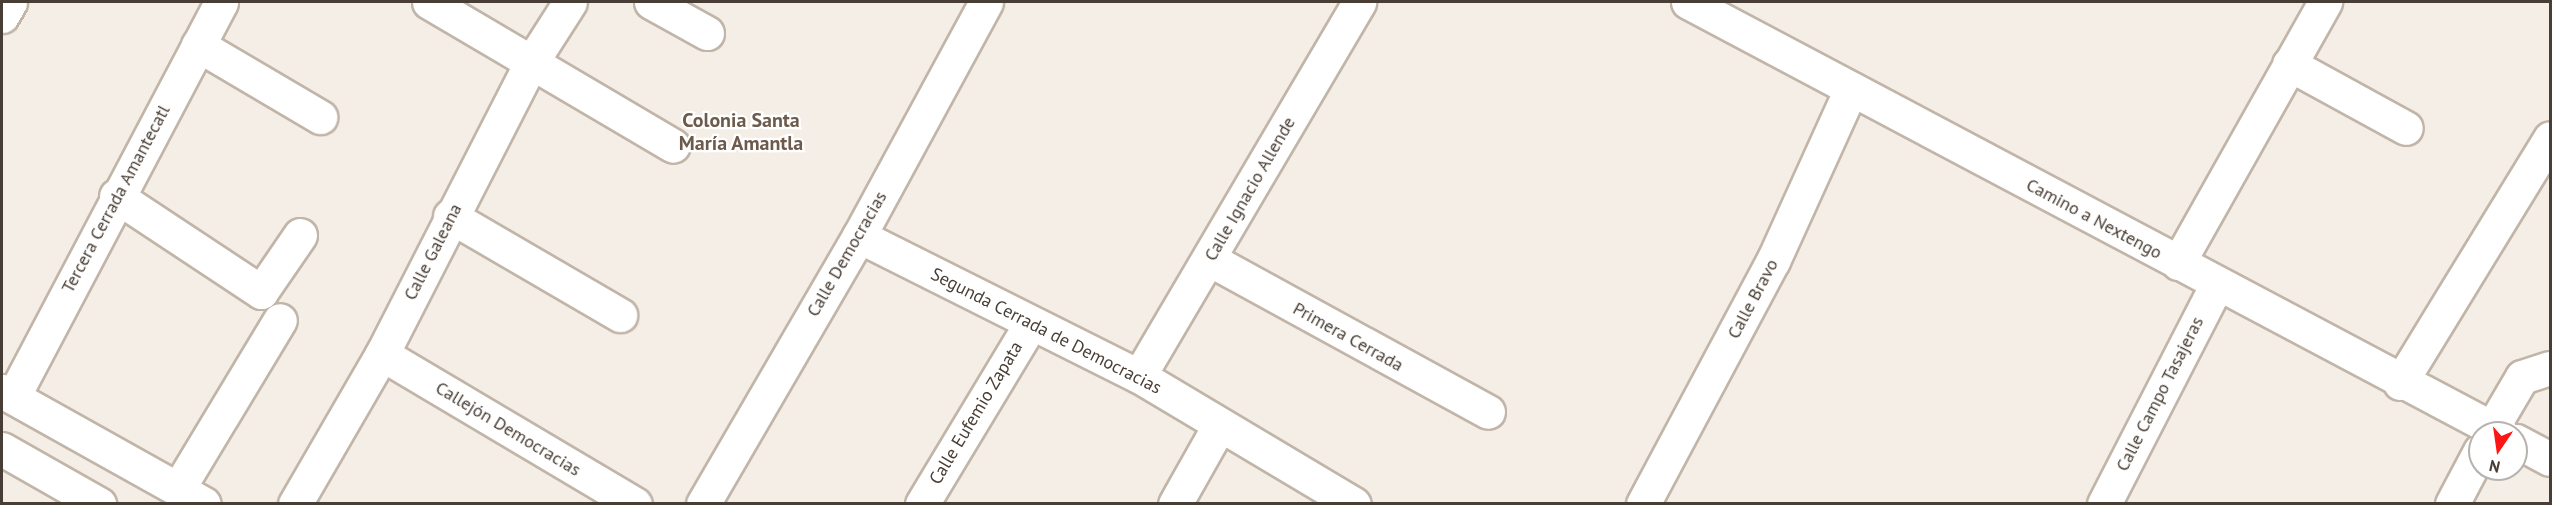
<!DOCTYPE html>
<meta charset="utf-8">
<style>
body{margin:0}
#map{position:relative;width:2552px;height:505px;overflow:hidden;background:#f5eee7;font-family:"PT Sans",sans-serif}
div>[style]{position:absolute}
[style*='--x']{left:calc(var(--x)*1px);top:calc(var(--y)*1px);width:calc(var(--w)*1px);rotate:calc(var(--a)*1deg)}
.roads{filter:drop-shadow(2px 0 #c1b5a8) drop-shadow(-2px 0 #c1b5a8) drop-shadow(0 2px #c1b5a8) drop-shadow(0 -2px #c1b5a8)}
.minor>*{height:33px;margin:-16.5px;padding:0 16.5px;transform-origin:16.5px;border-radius:16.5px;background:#fff}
span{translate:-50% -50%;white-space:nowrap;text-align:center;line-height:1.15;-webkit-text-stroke:4.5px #fff;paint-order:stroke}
.street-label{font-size:18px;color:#483e35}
.neighbourhood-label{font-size:20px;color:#6c5a4b;font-weight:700}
.frame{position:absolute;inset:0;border:3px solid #483e35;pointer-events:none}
.north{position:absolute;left:2468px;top:421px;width:60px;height:60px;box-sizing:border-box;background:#fff;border:2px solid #b6b2ae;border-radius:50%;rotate:193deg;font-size:16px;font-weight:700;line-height:24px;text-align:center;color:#483e35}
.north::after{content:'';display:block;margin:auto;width:21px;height:27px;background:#ff1513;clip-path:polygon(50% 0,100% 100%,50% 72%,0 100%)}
</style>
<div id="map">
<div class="roads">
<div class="minor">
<i style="--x:429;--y:2;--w:283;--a:30.5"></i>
<i style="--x:651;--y:2;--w:64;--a:29"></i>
<i style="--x:1688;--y:2;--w:920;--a:27.93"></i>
<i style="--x:2;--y:16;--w:16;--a:-60"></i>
<i style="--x:198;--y:45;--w:142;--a:30.5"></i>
<i style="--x:2289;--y:64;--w:133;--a:28.7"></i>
<i style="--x:116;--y:196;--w:174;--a:33.5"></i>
<i style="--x:261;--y:292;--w:69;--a:-55.6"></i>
<i style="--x:450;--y:216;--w:197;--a:30.2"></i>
<i style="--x:859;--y:236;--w:313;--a:26.6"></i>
<i style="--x:1139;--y:376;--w:250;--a:30.8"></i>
<i style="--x:1209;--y:259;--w:318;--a:28.7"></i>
<i style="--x:2178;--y:263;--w:300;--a:-60.6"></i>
<i style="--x:382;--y:354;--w:294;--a:30.7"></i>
<i style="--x:1139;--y:376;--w:434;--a:-59.5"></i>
<i style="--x:2400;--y:383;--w:287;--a:-58.5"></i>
<i style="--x:2;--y:391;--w:231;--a:29.2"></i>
<i style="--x:13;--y:397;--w:446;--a:-62.2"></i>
<i style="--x:2489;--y:433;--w:65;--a:-59.5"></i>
<i style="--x:2522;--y:377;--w:29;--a:-18"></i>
<i style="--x:2516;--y:441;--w:38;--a:28"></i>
<i style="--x:2;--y:449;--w:112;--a:29.6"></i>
<i style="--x:178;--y:489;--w:197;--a:-58.9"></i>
<i style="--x:295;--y:504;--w:173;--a:-59.9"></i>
<i style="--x:382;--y:354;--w:327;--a:-62.9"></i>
<i style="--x:531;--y:63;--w:72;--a:-57.4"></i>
<i style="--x:703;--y:504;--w:310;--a:-59.8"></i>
<i style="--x:859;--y:236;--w:266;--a:-61.5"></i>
<i style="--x:922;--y:504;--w:211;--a:-58.9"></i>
<i style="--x:1175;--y:504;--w:90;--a:-60.6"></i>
<i style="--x:1643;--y:504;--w:276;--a:-61.9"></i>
<i style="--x:1773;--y:261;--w:189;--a:-65.6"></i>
<i style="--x:2104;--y:504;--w:247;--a:-62.8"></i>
<i style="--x:2452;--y:504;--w:60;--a:-62.2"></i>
</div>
</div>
<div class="street-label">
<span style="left:1250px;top:189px;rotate:-60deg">Calle Ignacio Allende</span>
<span style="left:116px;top:199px;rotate:-62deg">Tercera Cerrada Amantecatl</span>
<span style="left:2094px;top:219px;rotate:28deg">Camino a Nextengo</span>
<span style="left:433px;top:252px;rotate:-63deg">Calle Galeana</span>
<span style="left:847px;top:254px;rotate:-60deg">Calle Democracias</span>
<span style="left:1753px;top:299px;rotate:-62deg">Calle Bravo</span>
<span style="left:1046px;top:331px;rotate:27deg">Segunda Cerrada de Democracias</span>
<span style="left:1348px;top:337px;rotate:29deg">Primera Cerrada</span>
<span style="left:2160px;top:394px;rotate:-63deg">Calle Campo Tasajeras</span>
<span style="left:976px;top:413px;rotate:-59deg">Calle Eufemio Zapata</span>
<span style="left:508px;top:429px;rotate:31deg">Callejón Democracias</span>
</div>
<div class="neighbourhood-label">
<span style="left:741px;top:132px">Colonia Santa<br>María Amantla</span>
</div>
<div class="frame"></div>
<div class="north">N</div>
</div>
